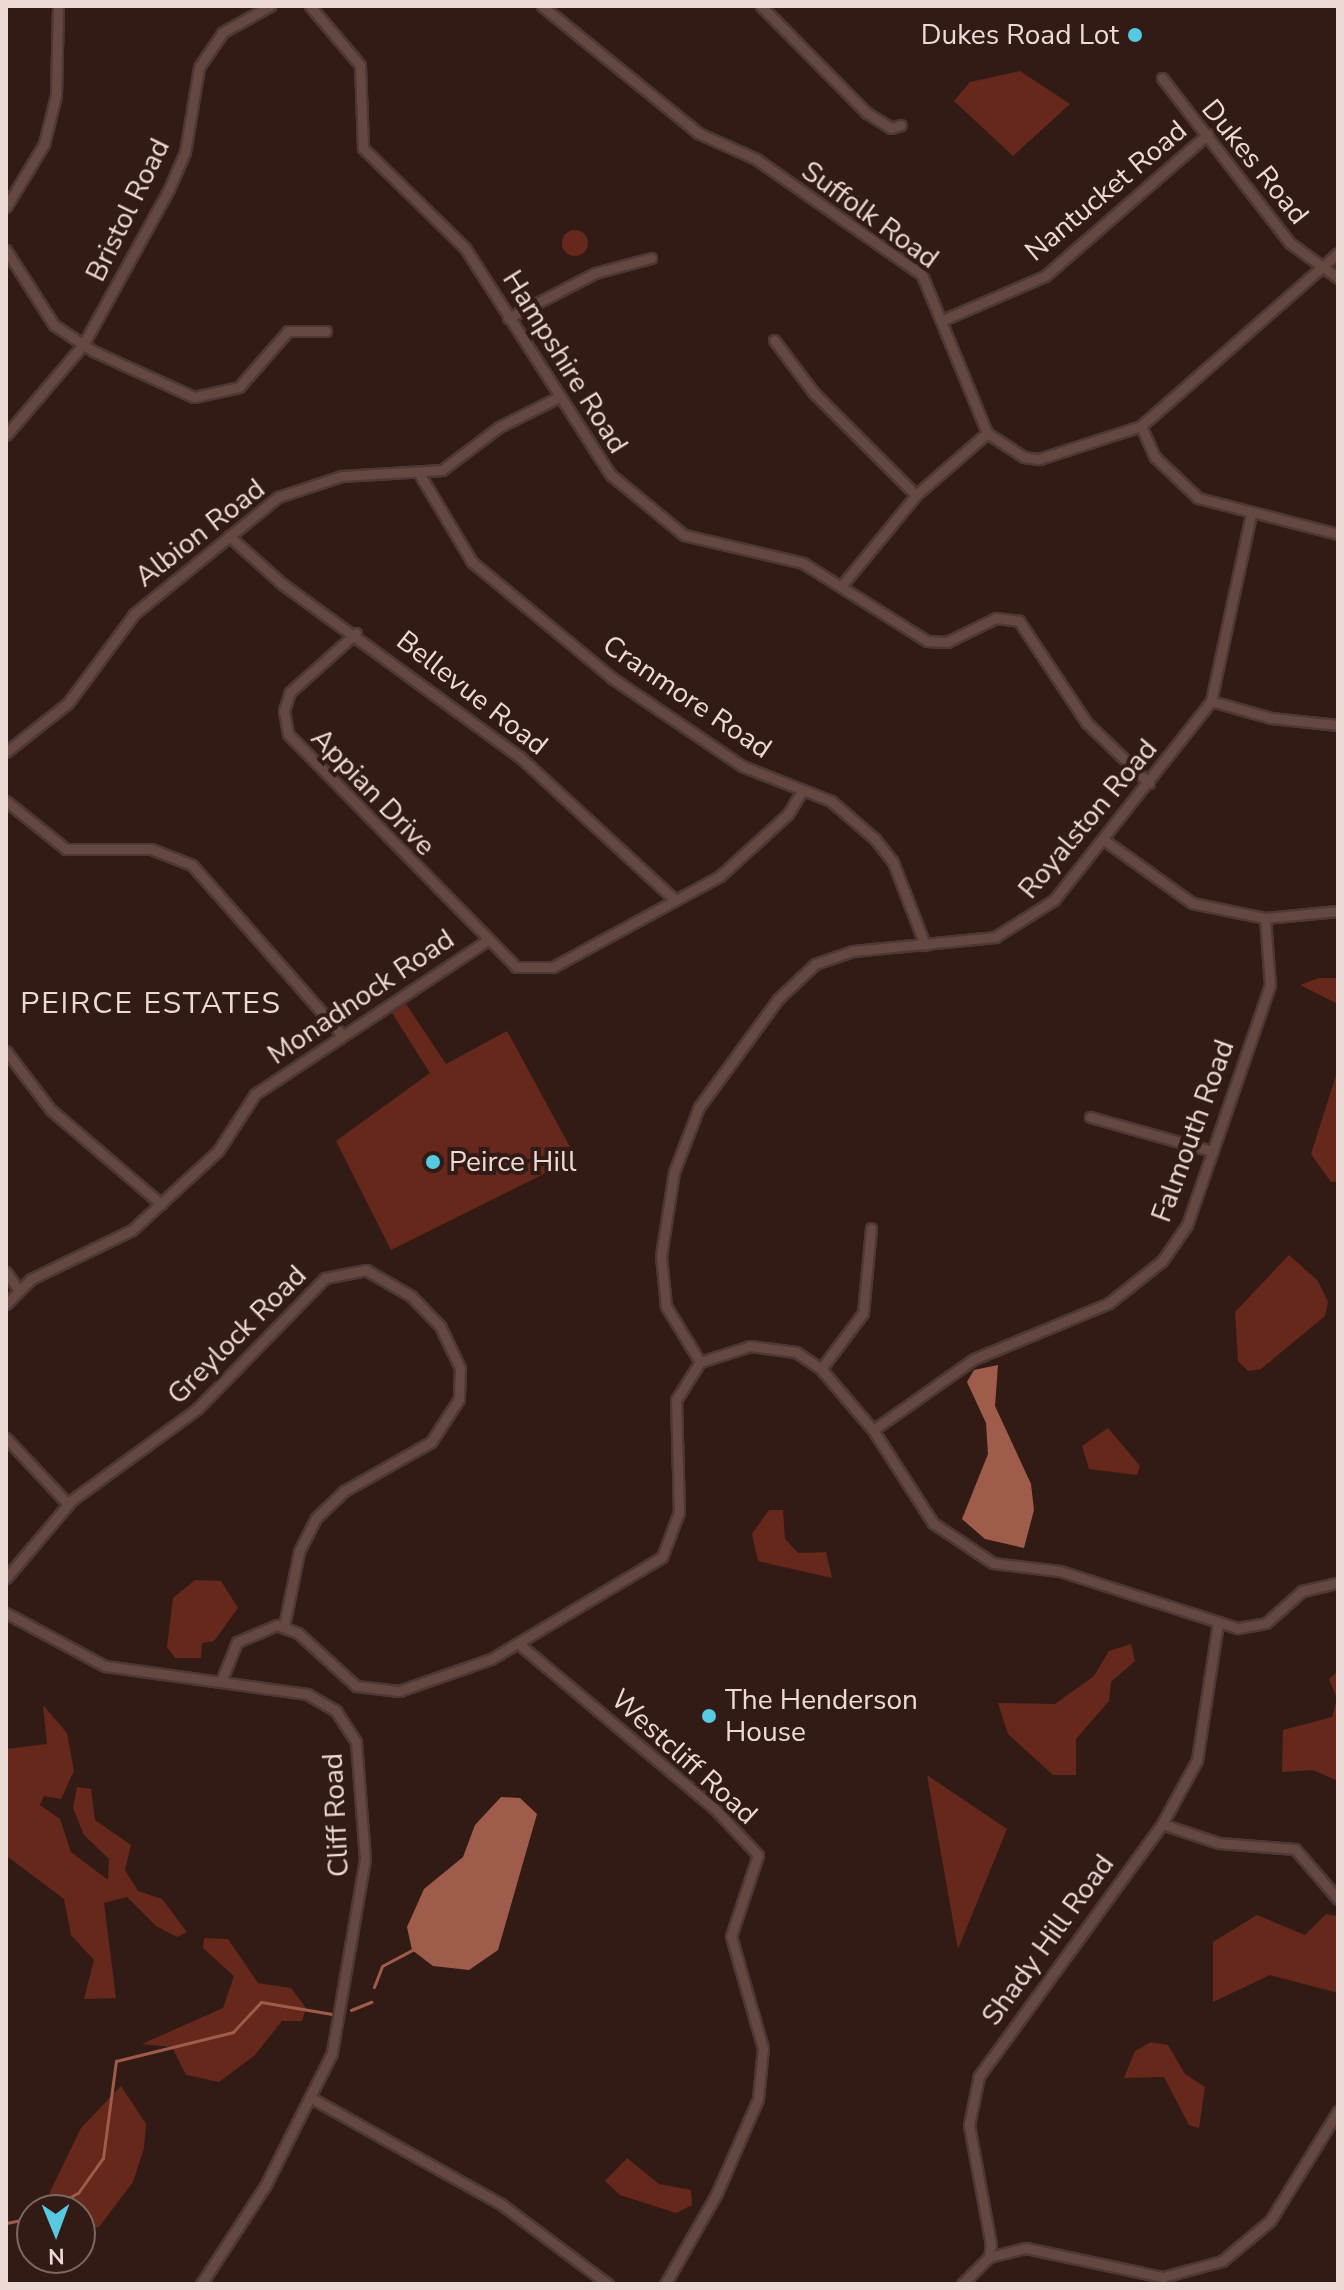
<!DOCTYPE html>
<style>
body{margin:0}
#map{position:relative;width:1344px;height:2290px;overflow:hidden;background:#331b15;font-family:"Nunito Sans",sans-serif}
div>[style]{position:absolute}
[style*='--x']{left:calc(var(--x)*1px);top:calc(var(--y)*1px);width:calc(var(--w)*1px);rotate:calc(var(--a)*1deg)}
.green>*{inset:0;background:#65281a}
.round{border-radius:50%}
.water>*{inset:0;background:#a05c4a}
.stream>*{height:3px;margin:-1.5px;padding:0 1.5px;transform-origin:1.5px;border-radius:1.5px;background:#a05c4a}
.roads{filter:drop-shadow(2px 0 #4c3835) drop-shadow(-2px 0 #4c3835) drop-shadow(0 2px #4c3835) drop-shadow(0 -2px #4c3835)}
.minor>*{height:9px;margin:-4.5px;padding:0 4.5px;transform-origin:4.5px;border-radius:4.5px;background:#644841}
.dots>*{width:22px;height:22px;translate:-50% -50%;box-sizing:border-box;border:4px solid #331b15;border-radius:50%}
span{translate:-50% -50%;white-space:nowrap;text-align:center;line-height:1.15;-webkit-text-stroke:8px #331b15;paint-order:stroke}
.poi-label{font-size:28px;color:#ecdad6}
.right{translate:-100% -50%;text-align:right}
.left{translate:0 -50%;text-align:left}
.street-label{font-size:28px;color:#ecdad6}
.neighbourhood-label{font-size:30px;color:#ecdad6;letter-spacing:2px}
.frame{position:absolute;inset:0;border:8px solid #ecdad6;pointer-events:none}
.north{position:absolute;left:16px;top:2194px;width:80px;height:80px;box-sizing:border-box;background:#331b15;border:2px solid #7d6762;border-radius:50%;rotate:179deg;font-size:22px;font-weight:700;line-height:32px;text-align:center;color:#ecdad6}
.north::after{content:'';display:block;margin:auto;width:28px;height:36px;background:#57c9e2;clip-path:polygon(50% 0,100% 100%,50% 72%,0 100%)}
</style>
<div id="map">
<div class="green">
<i style="clip-path:polygon(1020px 71px,1070px 104px,1013px 156px,954px 101px,970px 82px)"></i>
<i class="round" style="left:562px;top:230px;width:26px;height:26px"></i>
<i style="clip-path:polygon(1319px 978px,1338px 978px,1338px 1004px,1300px 985px)"></i>
<i style="clip-path:polygon(406px 1004px,446px 1064px,507px 1031px,576px 1158px,391px 1250px,336px 1141px,430px 1073px,392px 1013px)"></i>
<i style="clip-path:polygon(1338px 1069px,1338px 1182px,1331px 1182px,1311px 1154px)"></i>
<i style="clip-path:polygon(1289px 1255px,1318px 1281px,1328px 1302px,1325px 1316px,1261px 1369px,1248px 1371px,1238px 1361px,1235px 1312px)"></i>
<i style="clip-path:polygon(1108px 1428px,1140px 1466px,1137px 1475px,1089px 1469px,1082px 1446px)"></i>
<i style="clip-path:polygon(769px 1510px,783px 1510px,785px 1539px,798px 1553px,826px 1552px,832px 1578px,758px 1561px,752px 1534px)"></i>
<i style="clip-path:polygon(195px 1580px,221px 1581px,238px 1608px,214px 1641px,202px 1643px,201px 1658px,175px 1658px,167px 1647px,173px 1598px)"></i>
<i style="clip-path:polygon(1131px 1644px,1135px 1661px,1111px 1682px,1109px 1701px,1076px 1739px,1076px 1775px,1053px 1775px,1008px 1734px,998px 1703px,1055px 1704px,1094px 1676px,1109px 1651px)"></i>
<i style="clip-path:polygon(1338px 1671px,1338px 1781px,1313px 1770px,1282px 1772px,1283px 1730px,1332px 1717px,1337px 1699px,1329px 1679px)"></i>
<i style="clip-path:polygon(43px 1705px,67px 1733px,74px 1771px,61px 1799px,44px 1796px,40px 1805px,60px 1819px,71px 1852px,108px 1880px,109px 1859px,84px 1835px,73px 1808px,77px 1787px,91px 1789px,95px 1820px,131px 1845px,125px 1870px,138px 1891px,162px 1899px,187px 1932px,177px 1937px,156px 1926px,127px 1897px,104px 1903px,116px 1998px,84px 1999px,94px 1960px,71px 1935px,64px 1899px,8px 1857px,6px 1749px,47px 1744px)"></i>
<i style="clip-path:polygon(927px 1775px,1007px 1829px,958px 1949px)"></i>
<i style="clip-path:polygon(1326px 1914px,1338px 1916px,1338px 1993px,1270px 1975px,1213px 2002px,1213px 1942px,1257px 1915px,1305px 1935px)"></i>
<i style="clip-path:polygon(204px 1938px,228px 1939px,258px 1983px,291px 1988px,306px 2008px,302px 2021px,282px 2021px,255px 2055px,219px 2082px,186px 2075px,172px 2047px,142px 2044px,223px 2008px,234px 1976px,203px 1948px)"></i>
<i style="clip-path:polygon(1151px 2042px,1168px 2045px,1185px 2074px,1205px 2087px,1199px 2128px,1189px 2125px,1164px 2077px,1124px 2078px,1135px 2051px)"></i>
<i style="clip-path:polygon(121px 2086px,146px 2124px,144px 2148px,133px 2182px,99px 2227px,80px 2230px,80px 2210px,49px 2210px,50px 2192px,81px 2128px)"></i>
<i style="clip-path:polygon(627px 2158px,659px 2184px,691px 2190px,692px 2205px,676px 2213px,620px 2195px,605px 2181px)"></i>
</div>
<div class="water">
<i style="clip-path:polygon(998px 1365px,995px 1406px,1031px 1484px,1034px 1510px,1024px 1548px,985px 1539px,962px 1519px,988px 1454px,986px 1423px,967px 1382px,974px 1370px)"></i>
<i style="clip-path:polygon(501px 1797px,520px 1798px,537px 1814px,498px 1950px,469px 1970px,433px 1966px,412px 1950px,407px 1927px,424px 1889px,463px 1857px,475px 1825px)"></i>
</div>
<div class="stream">
<i style="--x:374;--y:1987;--w:22;--a:-69"></i>
<i style="--x:382;--y:1966;--w:36;--a:-28"></i>
<i style="--x:351;--y:2010;--w:22;--a:-22"></i>
<i style="--x:48;--y:2210;--w:34;--a:-30"></i>
<i style="--x:78;--y:2193;--w:43;--a:-54.5"></i>
<i style="--x:103;--y:2158;--w:98;--a:-82.4"></i>
<i style="--x:116;--y:2061;--w:121;--a:-13.9"></i>
<i style="--x:233;--y:2032;--w:41;--a:-47"></i>
<i style="--x:261;--y:2002;--w:72;--a:9.6"></i>
<i style="--x:6;--y:2223;--w:26;--a:-11"></i>
</div>
<div class="roads">
<div class="minor">
<i style="--x:310;--y:6;--w:77;--a:49.7"></i>
<i style="--x:360;--y:65;--w:83;--a:87.9"></i>
<i style="--x:363;--y:148;--w:143;--a:44.4"></i>
<i style="--x:465;--y:248;--w:270;--a:57.3"></i>
<i style="--x:611;--y:475;--w:94;--a:39.4"></i>
<i style="--x:684;--y:535;--w:122;--a:13.2"></i>
<i style="--x:803;--y:563;--w:146;--a:32.2"></i>
<i style="--x:927;--y:641;--w:20;--a:3"></i>
<i style="--x:947;--y:642;--w:55;--a:-26.1"></i>
<i style="--x:996;--y:618;--w:23;--a:7"></i>
<i style="--x:1019;--y:621;--w:121;--a:56.4"></i>
<i style="--x:1086;--y:722;--w:88;--a:44.1"></i>
<i style="--x:542;--y:6;--w:201;--a:39.1"></i>
<i style="--x:698;--y:133;--w:64;--a:24.1"></i>
<i style="--x:756;--y:159;--w:203;--a:34.9"></i>
<i style="--x:922;--y:275;--w:171;--a:67.6"></i>
<i style="--x:987;--y:433;--w:44;--a:33"></i>
<i style="--x:1024;--y:457;--w:15;--a:8"></i>
<i style="--x:1039;--y:459;--w:107;--a:-17.9"></i>
<i style="--x:1141;--y:426;--w:262;--a:-41.3"></i>
<i style="--x:761;--y:6;--w:151;--a:45.3"></i>
<i style="--x:867;--y:113;--w:28;--a:32"></i>
<i style="--x:891;--y:128;--w:10;--a:-17"></i>
<i style="--x:1162;--y:78;--w:209;--a:52.2"></i>
<i style="--x:1290;--y:243;--w:59;--a:36.1"></i>
<i style="--x:6;--y:207;--w:74;--a:-58.9"></i>
<i style="--x:44;--y:144;--w:50;--a:-76.2"></i>
<i style="--x:56;--y:95;--w:89;--a:-88.7"></i>
<i style="--x:6;--y:250;--w:89;--a:57.4"></i>
<i style="--x:54;--y:325;--w:47;--a:33.7"></i>
<i style="--x:93;--y:351;--w:111;--a:24.5"></i>
<i style="--x:194;--y:397;--w:46;--a:-12.5"></i>
<i style="--x:239;--y:387;--w:74;--a:-48.8"></i>
<i style="--x:288;--y:331;--w:38;--a:0"></i>
<i style="--x:508;--y:318;--w:98;--a:-27.3"></i>
<i style="--x:595;--y:273;--w:58;--a:-15"></i>
<i style="--x:945;--y:319;--w:109;--a:-23.3"></i>
<i style="--x:1045;--y:276;--w:216;--a:-41.1"></i>
<i style="--x:774;--y:340;--w:66;--a:53"></i>
<i style="--x:814;--y:393;--w:144;--a:45"></i>
<i style="--x:1141;--y:426;--w:34;--a:66"></i>
<i style="--x:1155;--y:457;--w:59;--a:43.6"></i>
<i style="--x:1198;--y:498;--w:145;--a:14.4"></i>
<i style="--x:6;--y:435;--w:118;--a:-49.5"></i>
<i style="--x:83;--y:345;--w:178;--a:-61.1"></i>
<i style="--x:169;--y:189;--w:40;--a:-66.6"></i>
<i style="--x:185;--y:152;--w:86;--a:-80.6"></i>
<i style="--x:199;--y:67;--w:42;--a:-55.6"></i>
<i style="--x:223;--y:32;--w:54;--a:-29"></i>
<i style="--x:420;--y:475;--w:101;--a:59.1"></i>
<i style="--x:472;--y:562;--w:182;--a:39.6"></i>
<i style="--x:612;--y:678;--w:157;--a:34.1"></i>
<i style="--x:742;--y:766;--w:96;--a:21.5"></i>
<i style="--x:831;--y:801;--w:58;--a:40.8"></i>
<i style="--x:875;--y:839;--w:29;--a:52"></i>
<i style="--x:893;--y:862;--w:89;--a:68.9"></i>
<i style="--x:229;--y:536;--w:70;--a:42.1"></i>
<i style="--x:281;--y:583;--w:296;--a:36.1"></i>
<i style="--x:520;--y:757;--w:211;--a:42.7"></i>
<i style="--x:843;--y:584;--w:115;--a:-50.6"></i>
<i style="--x:916;--y:495;--w:94;--a:-41.1"></i>
<i style="--x:356;--y:633;--w:89;--a:138.2"></i>
<i style="--x:290;--y:692;--w:20;--a:108"></i>
<i style="--x:284;--y:711;--w:23;--a:80"></i>
<i style="--x:288;--y:734;--w:326;--a:45.6"></i>
<i style="--x:516;--y:967;--w:37;--a:0"></i>
<i style="--x:553;--y:967;--w:190;--a:-28.6"></i>
<i style="--x:720;--y:876;--w:92;--a:-42.4"></i>
<i style="--x:788;--y:814;--w:27;--a:-59"></i>
<i style="--x:1211;--y:701;--w:62;--a:15.8"></i>
<i style="--x:1271;--y:718;--w:67;--a:6"></i>
<i style="--x:6;--y:752;--w:79;--a:-38.3"></i>
<i style="--x:68;--y:703;--w:111;--a:-53.4"></i>
<i style="--x:134;--y:614;--w:186;--a:-39.1"></i>
<i style="--x:278;--y:497;--w:67;--a:-18.2"></i>
<i style="--x:342;--y:476;--w:100;--a:-3.4"></i>
<i style="--x:442;--y:470;--w:71;--a:-37"></i>
<i style="--x:499;--y:427;--w:65;--a:-26.6"></i>
<i style="--x:6;--y:801;--w:77;--a:38.7"></i>
<i style="--x:66;--y:849;--w:85;--a:0"></i>
<i style="--x:151;--y:849;--w:44;--a:21.3"></i>
<i style="--x:192;--y:865;--w:227;--a:48.6"></i>
<i style="--x:1104;--y:840;--w:108;--a:35.6"></i>
<i style="--x:1192;--y:903;--w:75;--a:11.6"></i>
<i style="--x:1265;--y:918;--w:73;--a:-5.5"></i>
<i style="--x:6;--y:1051;--w:74;--a:52.7"></i>
<i style="--x:51;--y:1110;--w:145;--a:40.5"></i>
<i style="--x:1090;--y:1117;--w:127;--a:15.6"></i>
<i style="--x:6;--y:1272;--w:21;--a:55"></i>
<i style="--x:6;--y:1304;--w:35;--a:-45"></i>
<i style="--x:31;--y:1279;--w:112;--a:-25.9"></i>
<i style="--x:132;--y:1230;--w:117;--a:-42.6"></i>
<i style="--x:218;--y:1151;--w:68;--a:-57"></i>
<i style="--x:255;--y:1094;--w:277;--a:-33.5"></i>
<i style="--x:700;--y:1362;--w:66;--a:-121.3"></i>
<i style="--x:666;--y:1306;--w:50;--a:-95.7"></i>
<i style="--x:661;--y:1256;--w:85;--a:-81.2"></i>
<i style="--x:674;--y:1172;--w:70;--a:-69"></i>
<i style="--x:699;--y:1107;--w:134;--a:-53.8"></i>
<i style="--x:778;--y:999;--w:51;--a:-43.4"></i>
<i style="--x:815;--y:964;--w:40;--a:-18.9"></i>
<i style="--x:853;--y:951;--w:143;--a:-5.6"></i>
<i style="--x:995;--y:937;--w:70;--a:-32.1"></i>
<i style="--x:1054;--y:900;--w:253;--a:-51.7"></i>
<i style="--x:1211;--y:701;--w:191;--a:-77.9"></i>
<i style="--x:821;--y:1369;--w:70;--a:-53.1"></i>
<i style="--x:863;--y:1313;--w:85;--a:-84.6"></i>
<i style="--x:873;--y:1430;--w:123;--a:-35.1"></i>
<i style="--x:974;--y:1359;--w:146;--a:-22.5"></i>
<i style="--x:1109;--y:1303;--w:68;--a:-38.4"></i>
<i style="--x:1162;--y:1261;--w:44;--a:-55.2"></i>
<i style="--x:1187;--y:1225;--w:254;--a:-70.9"></i>
<i style="--x:1270;--y:985;--w:67;--a:-94.3"></i>
<i style="--x:6;--y:1438;--w:91;--a:46.8"></i>
<i style="--x:6;--y:1578;--w:102;--a:-49.8"></i>
<i style="--x:72;--y:1500;--w:155;--a:-36.1"></i>
<i style="--x:197;--y:1409;--w:183;--a:-45.7"></i>
<i style="--x:325;--y:1278;--w:42;--a:-11"></i>
<i style="--x:366;--y:1270;--w:52;--a:30"></i>
<i style="--x:411;--y:1296;--w:42;--a:46"></i>
<i style="--x:440;--y:1326;--w:47;--a:64.5"></i>
<i style="--x:460;--y:1368;--w:31;--a:92"></i>
<i style="--x:459;--y:1399;--w:51;--a:123.1"></i>
<i style="--x:431;--y:1442;--w:100;--a:150.6"></i>
<i style="--x:344;--y:1491;--w:39;--a:136"></i>
<i style="--x:316;--y:1518;--w:38;--a:117"></i>
<i style="--x:299;--y:1552;--w:76;--a:101.5"></i>
<i style="--x:6;--y:1613;--w:112;--a:28.2"></i>
<i style="--x:105;--y:1666;--w:204;--a:7.9"></i>
<i style="--x:307;--y:1694;--w:34;--a:30"></i>
<i style="--x:336;--y:1711;--w:37;--a:57"></i>
<i style="--x:356;--y:1742;--w:117;--a:85.6"></i>
<i style="--x:365;--y:1859;--w:197;--a:99.7"></i>
<i style="--x:332;--y:2053;--w:149;--a:116.7"></i>
<i style="--x:265;--y:2186;--w:117;--a:123.1"></i>
<i style="--x:519;--y:1644;--w:256;--a:40.1"></i>
<i style="--x:715;--y:1809;--w:63;--a:46.9"></i>
<i style="--x:758;--y:1855;--w:85;--a:108.4"></i>
<i style="--x:731;--y:1936;--w:116;--a:74.1"></i>
<i style="--x:763;--y:2048;--w:51;--a:95.6"></i>
<i style="--x:758;--y:2099;--w:103;--a:113.6"></i>
<i style="--x:717;--y:2193;--w:105;--a:119.7"></i>
<i style="--x:222;--y:1679;--w:40;--a:-68"></i>
<i style="--x:237;--y:1642;--w:43;--a:-23"></i>
<i style="--x:277;--y:1625;--w:22;--a:21"></i>
<i style="--x:298;--y:1633;--w:79;--a:42.4"></i>
<i style="--x:356;--y:1686;--w:43;--a:6.6"></i>
<i style="--x:399;--y:1691;--w:97;--a:-19.2"></i>
<i style="--x:491;--y:1659;--w:199;--a:-30.8"></i>
<i style="--x:662;--y:1557;--w:48;--a:-69.3"></i>
<i style="--x:679;--y:1512;--w:112;--a:-91.5"></i>
<i style="--x:676;--y:1400;--w:45;--a:-57.7"></i>
<i style="--x:700;--y:1362;--w:52;--a:-17.7"></i>
<i style="--x:750;--y:1346;--w:46;--a:7.4"></i>
<i style="--x:796;--y:1352;--w:30;--a:34"></i>
<i style="--x:821;--y:1369;--w:80;--a:49.6"></i>
<i style="--x:873;--y:1430;--w:111;--a:57.2"></i>
<i style="--x:933;--y:1523;--w:72;--a:33.7"></i>
<i style="--x:993;--y:1563;--w:67;--a:6.8"></i>
<i style="--x:1060;--y:1571;--w:187;--a:17.8"></i>
<i style="--x:1238;--y:1628;--w:28;--a:-10"></i>
<i style="--x:1266;--y:1623;--w:48;--a:-41.6"></i>
<i style="--x:1302;--y:1591;--w:37;--a:-13"></i>
<i style="--x:1162;--y:1824;--w:60;--a:18.4"></i>
<i style="--x:1219;--y:1843;--w:76;--a:4.5"></i>
<i style="--x:1295;--y:1849;--w:66;--a:49.3"></i>
<i style="--x:313;--y:2099;--w:215;--a:29.2"></i>
<i style="--x:501;--y:2204;--w:134;--a:36.8"></i>
<i style="--x:989;--y:2257;--w:38;--a:-14"></i>
<i style="--x:1026;--y:2248;--w:140;--a:12"></i>
<i style="--x:1163;--y:2277;--w:61;--a:-15.2"></i>
<i style="--x:1222;--y:2261;--w:62;--a:-39.8"></i>
<i style="--x:1270;--y:2221;--w:129;--a:-58.3"></i>
<i style="--x:962;--y:2284;--w:38;--a:-45"></i>
<i style="--x:989;--y:2257;--w:12;--a:-81"></i>
<i style="--x:991;--y:2245;--w:122;--a:-100.4"></i>
<i style="--x:969;--y:2125;--w:50;--a:-78.5"></i>
<i style="--x:979;--y:2076;--w:311;--a:-54"></i>
<i style="--x:1162;--y:1824;--w:73;--a:-61.3"></i>
<i style="--x:1197;--y:1760;--w:139;--a:-81.3"></i>
</div>
</div>
<div class="dots">
<i style="left:1135px;top:35px;background:#57c9e2"></i>
<i style="left:433px;top:1162px;background:#57c9e2"></i>
<i style="left:709px;top:1716px;background:#57c9e2"></i>
</div>
<div class="poi-label">
<span class="right" style="left:1119px;top:35px">Dukes Road Lot</span>
<span class="left" style="left:449px;top:1162px">Peirce Hill</span>
<span class="left" style="left:725px;top:1716px">The Henderson<br>House</span>
</div>
<div class="street-label">
<span style="left:1255px;top:162px;rotate:51deg">Dukes Road</span>
<span style="left:1106px;top:191px;rotate:-40deg">Nantucket Road</span>
<span style="left:128px;top:210px;rotate:-64deg">Bristol Road</span>
<span style="left:870px;top:215px;rotate:36deg">Suffolk Road</span>
<span style="left:565px;top:362px;rotate:58deg">Hampshire Road</span>
<span style="left:200px;top:533px;rotate:-38deg">Albion Road</span>
<span style="left:472px;top:693px;rotate:38deg">Bellevue Road</span>
<span style="left:687px;top:697px;rotate:34deg">Cranmore Road</span>
<span style="left:373px;top:792px;rotate:46deg">Appian Drive</span>
<span style="left:1088px;top:819px;rotate:-50deg">Royalston Road</span>
<span style="left:361px;top:997px;rotate:-34deg">Monadnock Road</span>
<span style="left:1193px;top:1131px;rotate:-70deg">Falmouth Road</span>
<span style="left:237px;top:1335px;rotate:-45deg">Greylock Road</span>
<span style="left:684px;top:1757px;rotate:42deg">Westcliff Road</span>
<span style="left:336px;top:1815px;rotate:-93deg">Cliff Road</span>
<span style="left:1048px;top:1940px;rotate:-54deg">Shady Hill Road</span>
</div>
<div class="neighbourhood-label">
<span style="left:151px;top:1004px">PEIRCE ESTATES</span>
</div>
<div class="frame"></div>
<div class="north">N</div>
</div>
